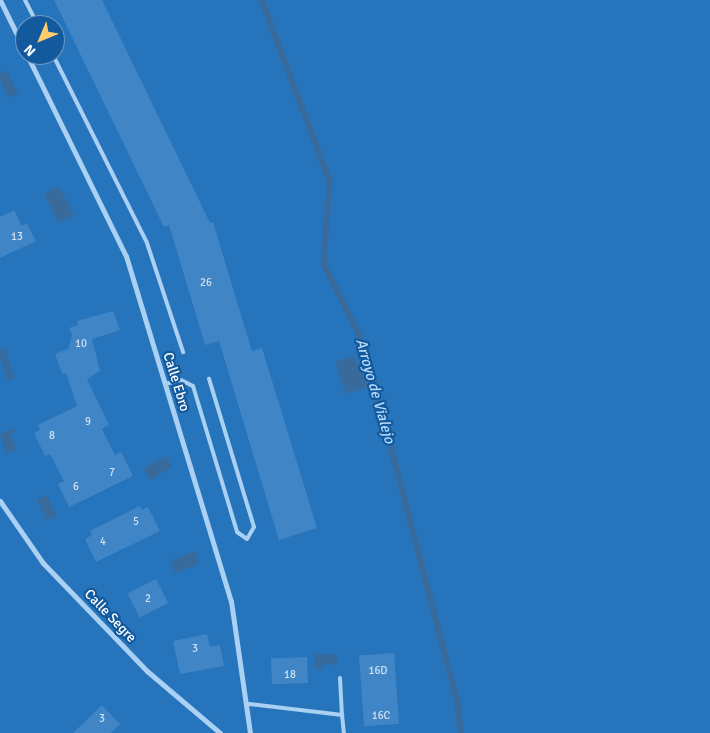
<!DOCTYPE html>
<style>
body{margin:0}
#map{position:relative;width:710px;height:733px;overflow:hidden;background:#13599d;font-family:Signika,sans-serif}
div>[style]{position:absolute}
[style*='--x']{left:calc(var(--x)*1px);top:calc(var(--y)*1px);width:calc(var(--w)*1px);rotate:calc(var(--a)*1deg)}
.green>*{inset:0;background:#2674bc}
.water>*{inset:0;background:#386a9b;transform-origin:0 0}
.stream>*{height:5.5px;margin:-2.75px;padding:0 2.75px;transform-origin:2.75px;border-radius:2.75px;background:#386a9b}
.building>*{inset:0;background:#4085c5;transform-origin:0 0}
.service>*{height:4px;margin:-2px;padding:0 2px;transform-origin:2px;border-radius:2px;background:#aad0f4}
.minor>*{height:5px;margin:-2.5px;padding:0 2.5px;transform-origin:2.5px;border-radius:2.5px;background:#aad0f4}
span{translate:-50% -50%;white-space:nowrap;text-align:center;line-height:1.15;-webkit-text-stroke:4.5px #13599d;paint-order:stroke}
.number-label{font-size:11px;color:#cfe0f0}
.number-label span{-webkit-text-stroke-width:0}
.street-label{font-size:14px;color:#fff}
.water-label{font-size:15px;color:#b6dafa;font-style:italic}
.north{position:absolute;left:15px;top:15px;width:50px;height:50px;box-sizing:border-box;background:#13599d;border:1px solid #719bc4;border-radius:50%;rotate:225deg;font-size:14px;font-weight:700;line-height:20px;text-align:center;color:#fff}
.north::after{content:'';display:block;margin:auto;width:18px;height:22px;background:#ffcb6c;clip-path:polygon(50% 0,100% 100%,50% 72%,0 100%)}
</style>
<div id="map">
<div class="green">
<i style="clip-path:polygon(evenodd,0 0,710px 0,710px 733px,0 733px,0 0,25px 25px,55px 25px,55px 55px,25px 55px,25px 25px)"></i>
</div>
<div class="water">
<i style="clip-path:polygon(7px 70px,18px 94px,9px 98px,0 80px,0 74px)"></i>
<i style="left:59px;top:186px;width:33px;height:17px;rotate:63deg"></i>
<i style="clip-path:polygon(4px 348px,15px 378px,8px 381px,0 358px,0 350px)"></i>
<i style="clip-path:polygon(353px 356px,369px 386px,346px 394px,335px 362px)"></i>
<i style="clip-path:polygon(14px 428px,15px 432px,10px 434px,17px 449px,6px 454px,0 434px)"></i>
<i style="left:166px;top:456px;width:13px;height:26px;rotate:61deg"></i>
<i style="left:47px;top:495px;width:23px;height:11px;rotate:65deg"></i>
<i style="left:194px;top:551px;width:13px;height:26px;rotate:67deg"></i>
<i style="clip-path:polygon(315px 654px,337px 654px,338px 664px,322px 665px,322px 670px,315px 670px)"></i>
</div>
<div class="stream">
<i style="--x:262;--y:0;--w:193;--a:69.4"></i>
<i style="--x:330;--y:181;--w:83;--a:94.1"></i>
<i style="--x:324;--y:264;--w:92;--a:63.4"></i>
<i style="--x:365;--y:346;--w:369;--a:75.4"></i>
<i style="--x:458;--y:703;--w:30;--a:84"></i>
</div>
<div class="building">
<i style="clip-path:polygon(54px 0,102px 0,210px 223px,213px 222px,252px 351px,262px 348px,317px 528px,279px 540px,219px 341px,205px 345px,169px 225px,164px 227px)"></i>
<i style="clip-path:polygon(14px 210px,22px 226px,27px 223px,36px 241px,0 258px,0 217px)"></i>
<i style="clip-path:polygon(113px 311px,120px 330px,92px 339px,100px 371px,87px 379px,109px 425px,102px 429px,115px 455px,121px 452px,133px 476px,69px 507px,58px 484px,64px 481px,50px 454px,45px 456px,34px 433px,40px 430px,38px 425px,77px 406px,66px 373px,62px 374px,55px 354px,68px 349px,72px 335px,69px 328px,78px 325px,77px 321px)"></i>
<i style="clip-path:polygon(140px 506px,142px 510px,148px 507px,160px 531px,96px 562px,85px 539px,92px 535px,90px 531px)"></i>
<i style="left:156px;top:579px;width:27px;height:32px;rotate:63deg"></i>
<i style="clip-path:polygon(207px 634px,210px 647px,220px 645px,224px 666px,180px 674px,173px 641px)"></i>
<i style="left:394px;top:653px;width:71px;height:35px;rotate:86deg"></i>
<i style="left:307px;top:657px;width:26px;height:36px;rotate:88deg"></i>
<i style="clip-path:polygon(102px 705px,120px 724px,111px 733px,73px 733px)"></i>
</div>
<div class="service">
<i style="--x:25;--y:0;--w:28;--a:63"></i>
<i style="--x:53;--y:55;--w:210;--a:63.4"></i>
<i style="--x:147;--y:243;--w:115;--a:71.7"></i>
<i style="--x:165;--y:384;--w:16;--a:-14"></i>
<i style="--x:181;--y:380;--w:13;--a:27"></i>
<i style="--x:193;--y:386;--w:152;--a:73.2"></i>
<i style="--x:237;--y:532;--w:12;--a:35"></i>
<i style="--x:247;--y:539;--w:14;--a:-60"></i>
<i style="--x:254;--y:527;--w:155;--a:-106.9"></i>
<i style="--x:340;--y:678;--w:37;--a:87"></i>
<i style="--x:249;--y:704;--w:94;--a:6.7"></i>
<i style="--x:342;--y:715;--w:18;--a:84"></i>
</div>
<div class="minor">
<i style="--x:0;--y:0;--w:57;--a:63.9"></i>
<i style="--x:27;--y:55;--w:224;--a:63.8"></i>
<i style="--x:126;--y:256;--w:361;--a:73.1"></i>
<i style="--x:231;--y:601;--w:133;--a:81.8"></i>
<i style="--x:0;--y:501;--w:75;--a:55.3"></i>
<i style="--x:43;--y:563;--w:150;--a:46.1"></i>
<i style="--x:147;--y:671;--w:96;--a:40.3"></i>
</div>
<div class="number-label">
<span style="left:17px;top:237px">13</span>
<span style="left:206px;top:283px">26</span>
<span style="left:81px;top:344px">10</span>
<span style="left:88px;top:422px">9</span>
<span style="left:52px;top:436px">8</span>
<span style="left:112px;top:473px">7</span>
<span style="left:76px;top:487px">6</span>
<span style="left:136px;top:522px">5</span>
<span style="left:103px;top:542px">4</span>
<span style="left:148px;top:599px">2</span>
<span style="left:195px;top:649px">3</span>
<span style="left:378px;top:671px">16D</span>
<span style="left:290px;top:675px">18</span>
<span style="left:381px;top:716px">16C</span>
<span style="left:102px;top:719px">3</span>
</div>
<div class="street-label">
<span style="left:176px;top:382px;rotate:73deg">Calle Ebro</span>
<span style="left:110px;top:616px;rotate:46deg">Calle Segre</span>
</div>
<div class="water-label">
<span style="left:375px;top:391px;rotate:74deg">Arroyo de Vialejo</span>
</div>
<div class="north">N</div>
</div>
